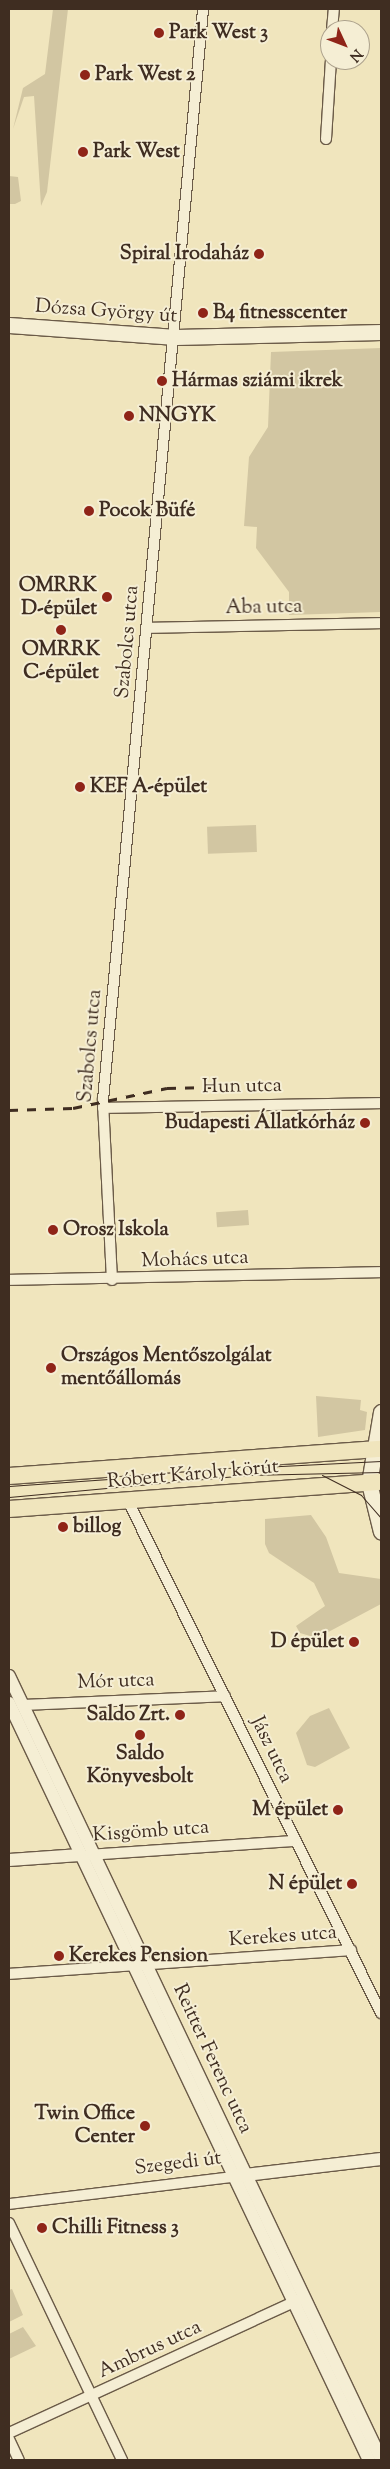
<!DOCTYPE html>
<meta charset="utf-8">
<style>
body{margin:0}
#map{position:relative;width:390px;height:2469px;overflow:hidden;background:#f0e5bd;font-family:"Sorts Mill Goudy",serif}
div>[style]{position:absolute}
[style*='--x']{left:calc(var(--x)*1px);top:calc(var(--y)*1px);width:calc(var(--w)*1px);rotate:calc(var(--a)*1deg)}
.green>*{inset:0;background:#d2c6a2;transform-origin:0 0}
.roads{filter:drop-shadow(1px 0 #6b5b48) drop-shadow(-1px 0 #6b5b48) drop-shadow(0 1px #6b5b48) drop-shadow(0 -1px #6b5b48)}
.minor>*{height:10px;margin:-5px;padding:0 5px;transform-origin:5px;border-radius:5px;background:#f5eed4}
.tertiary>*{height:12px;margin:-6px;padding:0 6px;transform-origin:6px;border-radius:6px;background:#f5eed4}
.secondary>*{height:15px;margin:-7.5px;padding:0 7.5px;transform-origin:7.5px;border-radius:7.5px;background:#f5eed4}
.primary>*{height:16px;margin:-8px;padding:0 8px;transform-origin:8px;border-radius:8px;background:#f0e5bd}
.tram>*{height:1px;margin:-0.5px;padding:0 0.5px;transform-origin:0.5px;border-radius:0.5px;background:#3f2d21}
.rail>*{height:2.5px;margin-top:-1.25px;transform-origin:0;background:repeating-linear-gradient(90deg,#3f2d21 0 9px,transparent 0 18px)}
.dots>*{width:14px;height:14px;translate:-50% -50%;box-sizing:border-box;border:2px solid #f5eed4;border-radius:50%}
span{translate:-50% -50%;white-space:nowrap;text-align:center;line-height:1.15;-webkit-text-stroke:4px #f5eed4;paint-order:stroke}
.poi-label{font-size:20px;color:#3f2d21;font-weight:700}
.left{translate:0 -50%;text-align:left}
.right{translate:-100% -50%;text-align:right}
.street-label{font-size:20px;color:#3f2d21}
.frame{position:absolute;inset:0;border:10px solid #3f2d21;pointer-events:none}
.north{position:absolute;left:320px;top:20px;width:50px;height:50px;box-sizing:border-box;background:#f5eed4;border:1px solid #aca18c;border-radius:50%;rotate:133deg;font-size:14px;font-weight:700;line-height:20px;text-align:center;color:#3f2d21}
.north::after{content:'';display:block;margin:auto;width:18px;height:22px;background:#8f2418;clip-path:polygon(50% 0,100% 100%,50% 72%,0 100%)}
</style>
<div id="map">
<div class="green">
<i style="clip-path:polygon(53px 9px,68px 9px,47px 192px,41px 206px,34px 96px,24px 97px,13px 129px,23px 88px,45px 74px)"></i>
<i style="clip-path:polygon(9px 176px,18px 177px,21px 201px,15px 204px,9px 204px)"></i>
<i style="clip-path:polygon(381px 348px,381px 612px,289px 615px,289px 592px,256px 548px,257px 527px,244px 526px,249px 457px,268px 427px,271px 352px)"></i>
<i style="left:256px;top:825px;width:27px;height:49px;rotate:88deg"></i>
<i style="left:248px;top:1210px;width:15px;height:32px;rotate:86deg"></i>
<i style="clip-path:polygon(316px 1396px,361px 1400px,360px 1410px,367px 1412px,365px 1430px,318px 1437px)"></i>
<i style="clip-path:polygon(311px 1515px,326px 1537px,339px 1573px,381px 1579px,381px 1604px,317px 1638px,300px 1633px,296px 1626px,325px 1606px,314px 1583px,269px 1553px,265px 1544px,265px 1519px)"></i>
<i style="clip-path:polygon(329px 1708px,350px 1748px,315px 1767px,307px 1765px,296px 1733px,310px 1716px)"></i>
<i style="clip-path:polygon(12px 2289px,23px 2315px,9px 2322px,9px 2290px)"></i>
<i style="clip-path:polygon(23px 2327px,36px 2346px,9px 2359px,9px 2334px)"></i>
</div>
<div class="roads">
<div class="minor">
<i style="--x:332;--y:30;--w:21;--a:-85"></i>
<i style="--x:326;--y:139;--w:79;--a:-86.4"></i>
<i style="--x:147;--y:628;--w:234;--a:-1.2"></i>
<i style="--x:103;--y:1108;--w:278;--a:-1"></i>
<i style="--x:9;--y:1280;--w:372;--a:-1.2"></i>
<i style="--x:112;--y:1280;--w:180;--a:-92.9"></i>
<i style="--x:103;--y:1100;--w:1096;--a:-84.76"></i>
<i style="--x:129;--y:1503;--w:569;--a:63.71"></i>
<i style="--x:22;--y:1705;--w:203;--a:-2.5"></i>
<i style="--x:89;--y:1855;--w:207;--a:-3.9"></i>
<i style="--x:9;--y:1974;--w:343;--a:-4"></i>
<i style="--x:9;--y:2204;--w:225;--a:-6.9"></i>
<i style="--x:9;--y:2223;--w:263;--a:64.5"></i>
<i style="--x:9;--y:2433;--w:321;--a:-24.7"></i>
<i style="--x:9;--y:2439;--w:23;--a:65"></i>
</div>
<div class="tertiary">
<i style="--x:9;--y:1676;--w:867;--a:64.59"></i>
<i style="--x:9;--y:1703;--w:838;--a:64.57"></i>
<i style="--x:9;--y:1860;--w:71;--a:-4"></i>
<i style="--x:237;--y:2176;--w:145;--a:-6.7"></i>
</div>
<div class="secondary">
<i style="--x:9;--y:325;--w:167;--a:4.1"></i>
<i style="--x:176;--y:337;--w:205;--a:-1.4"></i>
<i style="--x:381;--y:1412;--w:72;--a:99.6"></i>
<i style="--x:369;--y:1483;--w:50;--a:76.2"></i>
</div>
<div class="primary">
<i style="--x:9;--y:1476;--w:373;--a:-4.2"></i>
<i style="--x:9;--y:1509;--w:373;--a:-4.2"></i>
</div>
</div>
<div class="tram">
<i style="--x:381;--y:1465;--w:45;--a:90"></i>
<i style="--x:241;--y:1468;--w:140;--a:-2.9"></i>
<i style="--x:322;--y:1475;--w:44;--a:27.1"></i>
<i style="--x:361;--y:1495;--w:30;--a:49"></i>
<i style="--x:9;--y:1486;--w:100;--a:-4"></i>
<i style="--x:9;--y:1497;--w:239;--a:-5.3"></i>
<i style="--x:247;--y:1475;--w:134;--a:-1.3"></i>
</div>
<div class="rail">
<i style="--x:9;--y:1110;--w:64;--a:-1.8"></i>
<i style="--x:73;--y:1108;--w:96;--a:-12"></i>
<i style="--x:167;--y:1088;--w:44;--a:-1.3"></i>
</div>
<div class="dots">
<i style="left:159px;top:33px;background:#8f2418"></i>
<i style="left:85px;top:75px;background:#8f2418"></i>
<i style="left:83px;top:152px;background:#8f2418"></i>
<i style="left:259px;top:254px;background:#8f2418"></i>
<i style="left:203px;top:313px;background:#8f2418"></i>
<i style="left:162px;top:381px;background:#8f2418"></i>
<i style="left:129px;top:416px;background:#8f2418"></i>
<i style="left:89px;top:511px;background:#8f2418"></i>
<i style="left:107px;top:597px;background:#8f2418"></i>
<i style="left:61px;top:630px;background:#8f2418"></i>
<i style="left:80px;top:787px;background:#8f2418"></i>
<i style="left:365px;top:1123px;background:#8f2418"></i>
<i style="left:53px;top:1230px;background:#8f2418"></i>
<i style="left:51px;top:1368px;background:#8f2418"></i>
<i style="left:63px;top:1527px;background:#8f2418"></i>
<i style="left:354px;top:1642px;background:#8f2418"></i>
<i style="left:180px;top:1715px;background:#8f2418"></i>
<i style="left:140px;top:1735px;background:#8f2418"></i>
<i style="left:338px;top:1810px;background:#8f2418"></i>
<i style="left:352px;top:1884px;background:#8f2418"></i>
<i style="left:59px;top:1956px;background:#8f2418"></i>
<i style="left:145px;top:2126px;background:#8f2418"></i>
<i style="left:42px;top:2228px;background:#8f2418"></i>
</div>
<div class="poi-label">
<span class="left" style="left:169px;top:33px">Park West 3</span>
<span class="left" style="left:95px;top:75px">Park West 2</span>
<span class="left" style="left:93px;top:152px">Park West</span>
<span class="right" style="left:249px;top:254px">Spiral Irodaház</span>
<span class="left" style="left:213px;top:313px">B4 fitnesscenter</span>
<span class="left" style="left:172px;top:381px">Hármas sziámi ikrek</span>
<span class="left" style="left:139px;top:416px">NNGYK</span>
<span class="left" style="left:99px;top:511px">Pocok Büfé</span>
<span class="right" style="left:97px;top:598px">OMRRK<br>D-épület</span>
<span style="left:61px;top:662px">OMRRK<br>C-épület</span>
<span class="left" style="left:90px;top:787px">KEF A-épület</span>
<span class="right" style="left:355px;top:1123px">Budapesti Állatkórház</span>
<span class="left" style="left:63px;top:1230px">Orosz Iskola</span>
<span class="left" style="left:61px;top:1368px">Országos Mentőszolgálat<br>mentőállomás</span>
<span class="left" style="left:73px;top:1527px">billog</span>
<span class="right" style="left:344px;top:1642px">D épület</span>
<span class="right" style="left:170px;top:1715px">Saldo Zrt.</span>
<span style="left:140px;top:1766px">Saldo<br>Könyvesbolt</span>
<span class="right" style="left:328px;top:1810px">M épület</span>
<span class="right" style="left:342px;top:1884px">N épület</span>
<span class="left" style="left:69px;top:1956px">Kerekes Pension</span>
<span class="right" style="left:135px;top:2126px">Twin Office<br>Center</span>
<span class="left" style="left:52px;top:2228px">Chilli Fitness 3</span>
</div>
<div class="street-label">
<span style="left:106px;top:312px;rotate:4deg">Dózsa György út</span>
<span style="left:264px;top:608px;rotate:-1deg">Aba utca</span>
<span style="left:128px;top:642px;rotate:-85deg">Szabolcs utca</span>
<span style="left:91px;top:1046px;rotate:-85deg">Szabolcs utca</span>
<span style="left:242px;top:1087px;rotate:-1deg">Hun utca</span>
<span style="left:195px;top:1260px;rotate:-2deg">Mohács utca</span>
<span style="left:193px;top:1475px;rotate:-5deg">Róbert Károly körút</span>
<span style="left:116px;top:1682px;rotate:-2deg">Mór utca</span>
<span style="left:271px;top:1750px;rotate:64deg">Jász utca</span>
<span style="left:151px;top:1832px;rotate:-4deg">Kisgömb utca</span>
<span style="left:283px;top:1937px;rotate:-4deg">Kerekes utca</span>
<span style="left:212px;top:2059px;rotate:65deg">Reitter Ferenc utca</span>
<span style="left:178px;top:2164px;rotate:-7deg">Szegedi út</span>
<span style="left:150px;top:2350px;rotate:-25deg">Ambrus utca</span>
</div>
<div class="frame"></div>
<div class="north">N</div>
</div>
